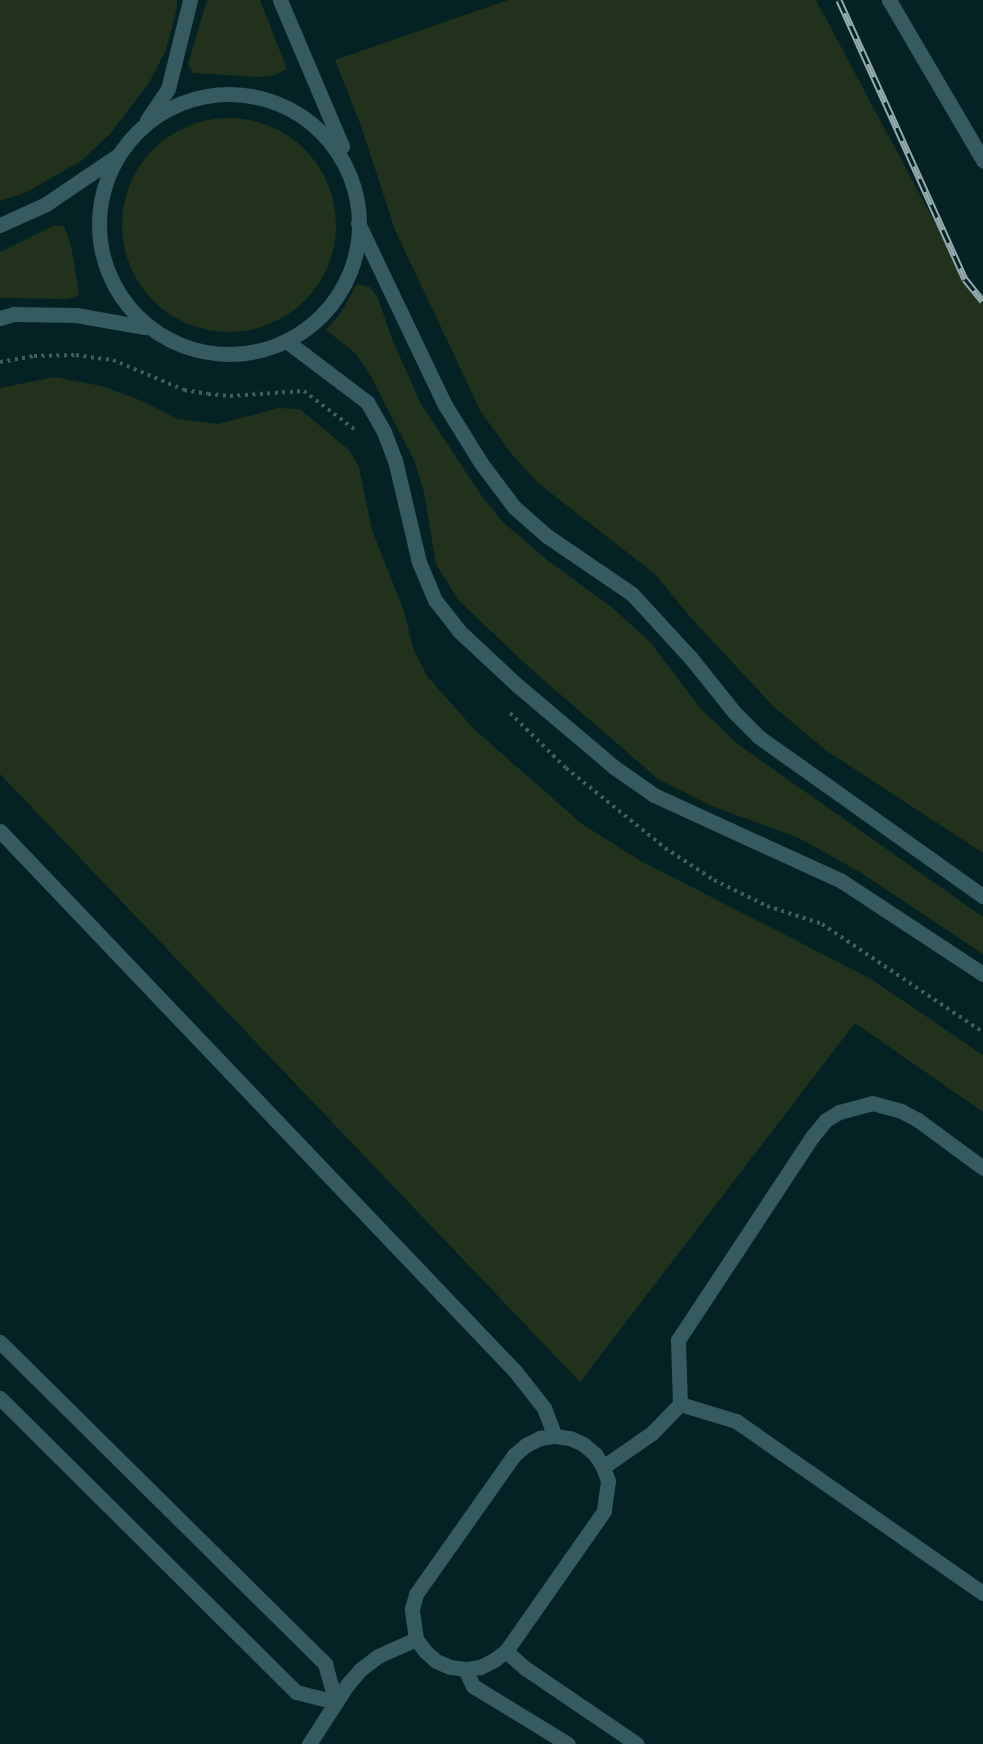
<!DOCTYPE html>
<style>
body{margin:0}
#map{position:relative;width:983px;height:1744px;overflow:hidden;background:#042124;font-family:"Exo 2",sans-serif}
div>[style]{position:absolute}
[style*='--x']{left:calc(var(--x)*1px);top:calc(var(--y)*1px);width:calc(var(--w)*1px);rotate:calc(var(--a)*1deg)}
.green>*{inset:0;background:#21311b}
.round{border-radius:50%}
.path>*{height:4px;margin-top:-2px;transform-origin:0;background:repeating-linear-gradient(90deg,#425c5f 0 3px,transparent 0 7.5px)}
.minor>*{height:15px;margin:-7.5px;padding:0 7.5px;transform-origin:7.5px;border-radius:7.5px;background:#355a5f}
.tertiary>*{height:15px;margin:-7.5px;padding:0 7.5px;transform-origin:7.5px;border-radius:7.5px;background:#355a5f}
.tertiary>.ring{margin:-7.5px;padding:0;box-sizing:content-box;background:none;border:15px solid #355a5f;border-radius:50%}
.rail>*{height:7px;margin-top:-3.5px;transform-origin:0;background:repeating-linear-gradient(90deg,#042124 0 14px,#94abad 0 28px);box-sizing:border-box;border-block:2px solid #94abad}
span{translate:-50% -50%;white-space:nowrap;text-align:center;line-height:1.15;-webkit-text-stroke:4.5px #042124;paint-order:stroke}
</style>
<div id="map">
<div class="green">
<i style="clip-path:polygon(0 0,177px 0,177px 8px,166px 50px,149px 83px,110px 134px,82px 160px,62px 172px,25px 193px,0 201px)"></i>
<i style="clip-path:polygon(207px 0,260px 0,287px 69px,272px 76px,261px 77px,193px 73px,188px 64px)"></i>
<i style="clip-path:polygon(508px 0,816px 0,965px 279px,983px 304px,983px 853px,827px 751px,774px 707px,691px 618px,655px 574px,538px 483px,510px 452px,481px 412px,395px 230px,361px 126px,335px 60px)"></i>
<i class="round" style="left:122px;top:118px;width:214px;height:214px"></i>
<i style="clip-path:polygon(55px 225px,64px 226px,71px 245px,79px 292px,77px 296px,68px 299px,0 298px,0 252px)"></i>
<i style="clip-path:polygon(357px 284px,370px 287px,378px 298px,392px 339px,421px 404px,483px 498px,504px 523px,547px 560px,613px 608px,650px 642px,701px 709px,739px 745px,983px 917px,983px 954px,858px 871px,797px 837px,711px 806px,658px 779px,530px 668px,458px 600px,436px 564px,424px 492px,414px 460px,368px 371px,354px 352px,326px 330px,340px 314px)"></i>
<i style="clip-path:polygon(54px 377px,102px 386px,145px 402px,177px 419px,218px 424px,279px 408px,300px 409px,349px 450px,359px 467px,372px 530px,404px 611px,414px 651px,427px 676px,475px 730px,582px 824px,641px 861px,871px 979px,983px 1055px,983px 1112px,855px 1023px,580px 1382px,0 774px,0 388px)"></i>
</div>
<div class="path">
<i style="--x:0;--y:362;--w:35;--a:-10"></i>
<i style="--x:34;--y:356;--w:42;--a:-1.4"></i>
<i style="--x:76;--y:355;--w:37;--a:8"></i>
<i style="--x:113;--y:360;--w:77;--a:22.9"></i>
<i style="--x:184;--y:390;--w:24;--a:9"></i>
<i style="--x:208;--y:394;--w:22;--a:5"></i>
<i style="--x:230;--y:396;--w:74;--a:-3.9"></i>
<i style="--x:304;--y:391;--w:63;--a:37.2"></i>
<i style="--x:510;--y:713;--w:78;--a:44.5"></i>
<i style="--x:566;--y:768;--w:127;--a:38.9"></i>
<i style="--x:665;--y:848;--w:59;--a:33.1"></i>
<i style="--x:714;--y:880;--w:59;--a:26.1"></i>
<i style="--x:767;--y:906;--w:58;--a:18.1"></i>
<i style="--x:822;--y:924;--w:194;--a:33.9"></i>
</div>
<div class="minor">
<i style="--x:889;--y:0;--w:186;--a:59.6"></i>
<i style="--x:0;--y:831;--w:746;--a:46.36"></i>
<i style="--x:515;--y:1371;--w:47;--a:51.9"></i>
<i style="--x:544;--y:1408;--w:30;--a:69"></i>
<i style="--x:0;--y:1342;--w:458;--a:44.7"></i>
<i style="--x:325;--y:1664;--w:40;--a:74"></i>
<i style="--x:0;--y:1398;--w:417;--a:44.8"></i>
<i style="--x:296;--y:1692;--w:41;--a:14"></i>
<i style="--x:680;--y:1404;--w:59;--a:16.9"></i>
<i style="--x:736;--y:1421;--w:301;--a:34.9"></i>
<i style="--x:555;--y:1436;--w:15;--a:8"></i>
<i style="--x:570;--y:1438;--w:14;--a:25"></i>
<i style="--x:583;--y:1444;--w:16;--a:40"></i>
<i style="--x:595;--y:1454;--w:15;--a:58"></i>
<i style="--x:603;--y:1467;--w:15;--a:70"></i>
<i style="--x:608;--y:1481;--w:30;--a:98"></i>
<i style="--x:604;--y:1511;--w:171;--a:125"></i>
<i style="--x:506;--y:1651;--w:15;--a:143"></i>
<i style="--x:494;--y:1660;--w:16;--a:153"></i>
<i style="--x:480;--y:1667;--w:15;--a:172"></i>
<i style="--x:465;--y:1669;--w:15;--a:-172"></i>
<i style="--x:450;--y:1667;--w:15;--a:-157"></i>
<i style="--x:436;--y:1661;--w:15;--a:-138"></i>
<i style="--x:425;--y:1651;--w:15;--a:-127"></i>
<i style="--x:416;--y:1639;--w:30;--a:-98"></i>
<i style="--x:412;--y:1609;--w:16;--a:-75"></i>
<i style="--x:416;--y:1594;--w:170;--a:-54.8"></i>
<i style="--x:514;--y:1455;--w:16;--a:-40"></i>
<i style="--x:526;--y:1445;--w:16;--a:-27"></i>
<i style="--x:540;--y:1438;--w:15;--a:-8"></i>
<i style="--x:603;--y:1467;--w:60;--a:-34.8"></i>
<i style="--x:652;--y:1433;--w:40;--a:-46"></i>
<i style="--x:680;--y:1404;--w:64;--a:-91.8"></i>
<i style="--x:678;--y:1340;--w:243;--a:-56.6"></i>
<i style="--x:812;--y:1137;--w:22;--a:-51"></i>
<i style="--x:826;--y:1120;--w:15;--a:-32"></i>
<i style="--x:839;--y:1112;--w:34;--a:-15"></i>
<i style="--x:872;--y:1103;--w:30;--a:15"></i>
<i style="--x:901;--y:1111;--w:19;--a:28"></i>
<i style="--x:918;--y:1120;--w:81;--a:36.4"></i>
<i style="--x:506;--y:1651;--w:25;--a:42"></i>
<i style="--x:525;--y:1668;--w:135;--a:34.2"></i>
<i style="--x:465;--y:1669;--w:19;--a:65"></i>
<i style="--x:473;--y:1686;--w:111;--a:31.4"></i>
<i style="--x:309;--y:1744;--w:70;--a:-57.2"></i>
<i style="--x:347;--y:1685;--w:21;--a:-49"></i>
<i style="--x:361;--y:1669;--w:21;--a:-37"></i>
<i style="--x:378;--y:1656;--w:42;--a:-24.1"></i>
</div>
<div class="tertiary">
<i style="--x:280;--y:0;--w:159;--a:67"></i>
<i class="ring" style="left:99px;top:94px;width:245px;height:245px"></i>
<i style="--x:147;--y:120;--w:37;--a:-56"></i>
<i style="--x:168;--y:89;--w:92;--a:-76.1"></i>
<i style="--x:358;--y:223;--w:202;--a:64.5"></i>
<i style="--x:445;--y:405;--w:68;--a:58.2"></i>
<i style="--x:481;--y:463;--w:55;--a:53.1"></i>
<i style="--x:514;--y:507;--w:44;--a:41.3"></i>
<i style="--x:547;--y:536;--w:103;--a:34.3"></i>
<i style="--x:632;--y:594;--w:86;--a:47.4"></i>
<i style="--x:690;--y:657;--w:70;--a:51.3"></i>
<i style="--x:734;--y:712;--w:35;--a:45"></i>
<i style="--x:759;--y:737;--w:275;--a:35.4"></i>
<i style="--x:0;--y:225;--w:51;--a:-24.5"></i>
<i style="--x:46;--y:204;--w:86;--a:-34.1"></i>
<i style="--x:0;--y:318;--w:15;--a:-16"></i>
<i style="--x:14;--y:314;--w:62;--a:0.9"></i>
<i style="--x:76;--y:315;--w:70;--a:9.9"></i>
<i style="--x:289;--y:343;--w:98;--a:37.1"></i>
<i style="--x:367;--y:402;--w:34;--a:60"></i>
<i style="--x:384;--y:432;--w:30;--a:69"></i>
<i style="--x:395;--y:460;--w:105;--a:76.8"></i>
<i style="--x:419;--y:562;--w:41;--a:67.2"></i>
<i style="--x:435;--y:600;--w:39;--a:52"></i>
<i style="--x:459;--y:631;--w:79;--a:43"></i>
<i style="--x:517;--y:685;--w:127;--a:40.2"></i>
<i style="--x:614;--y:767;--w:49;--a:35"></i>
<i style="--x:654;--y:795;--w:205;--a:24.6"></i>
<i style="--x:840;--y:880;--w:171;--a:33.3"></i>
</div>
<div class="rail">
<i style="--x:839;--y:0;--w:306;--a:65.7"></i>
<i style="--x:965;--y:279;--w:28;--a:51"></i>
</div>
</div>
